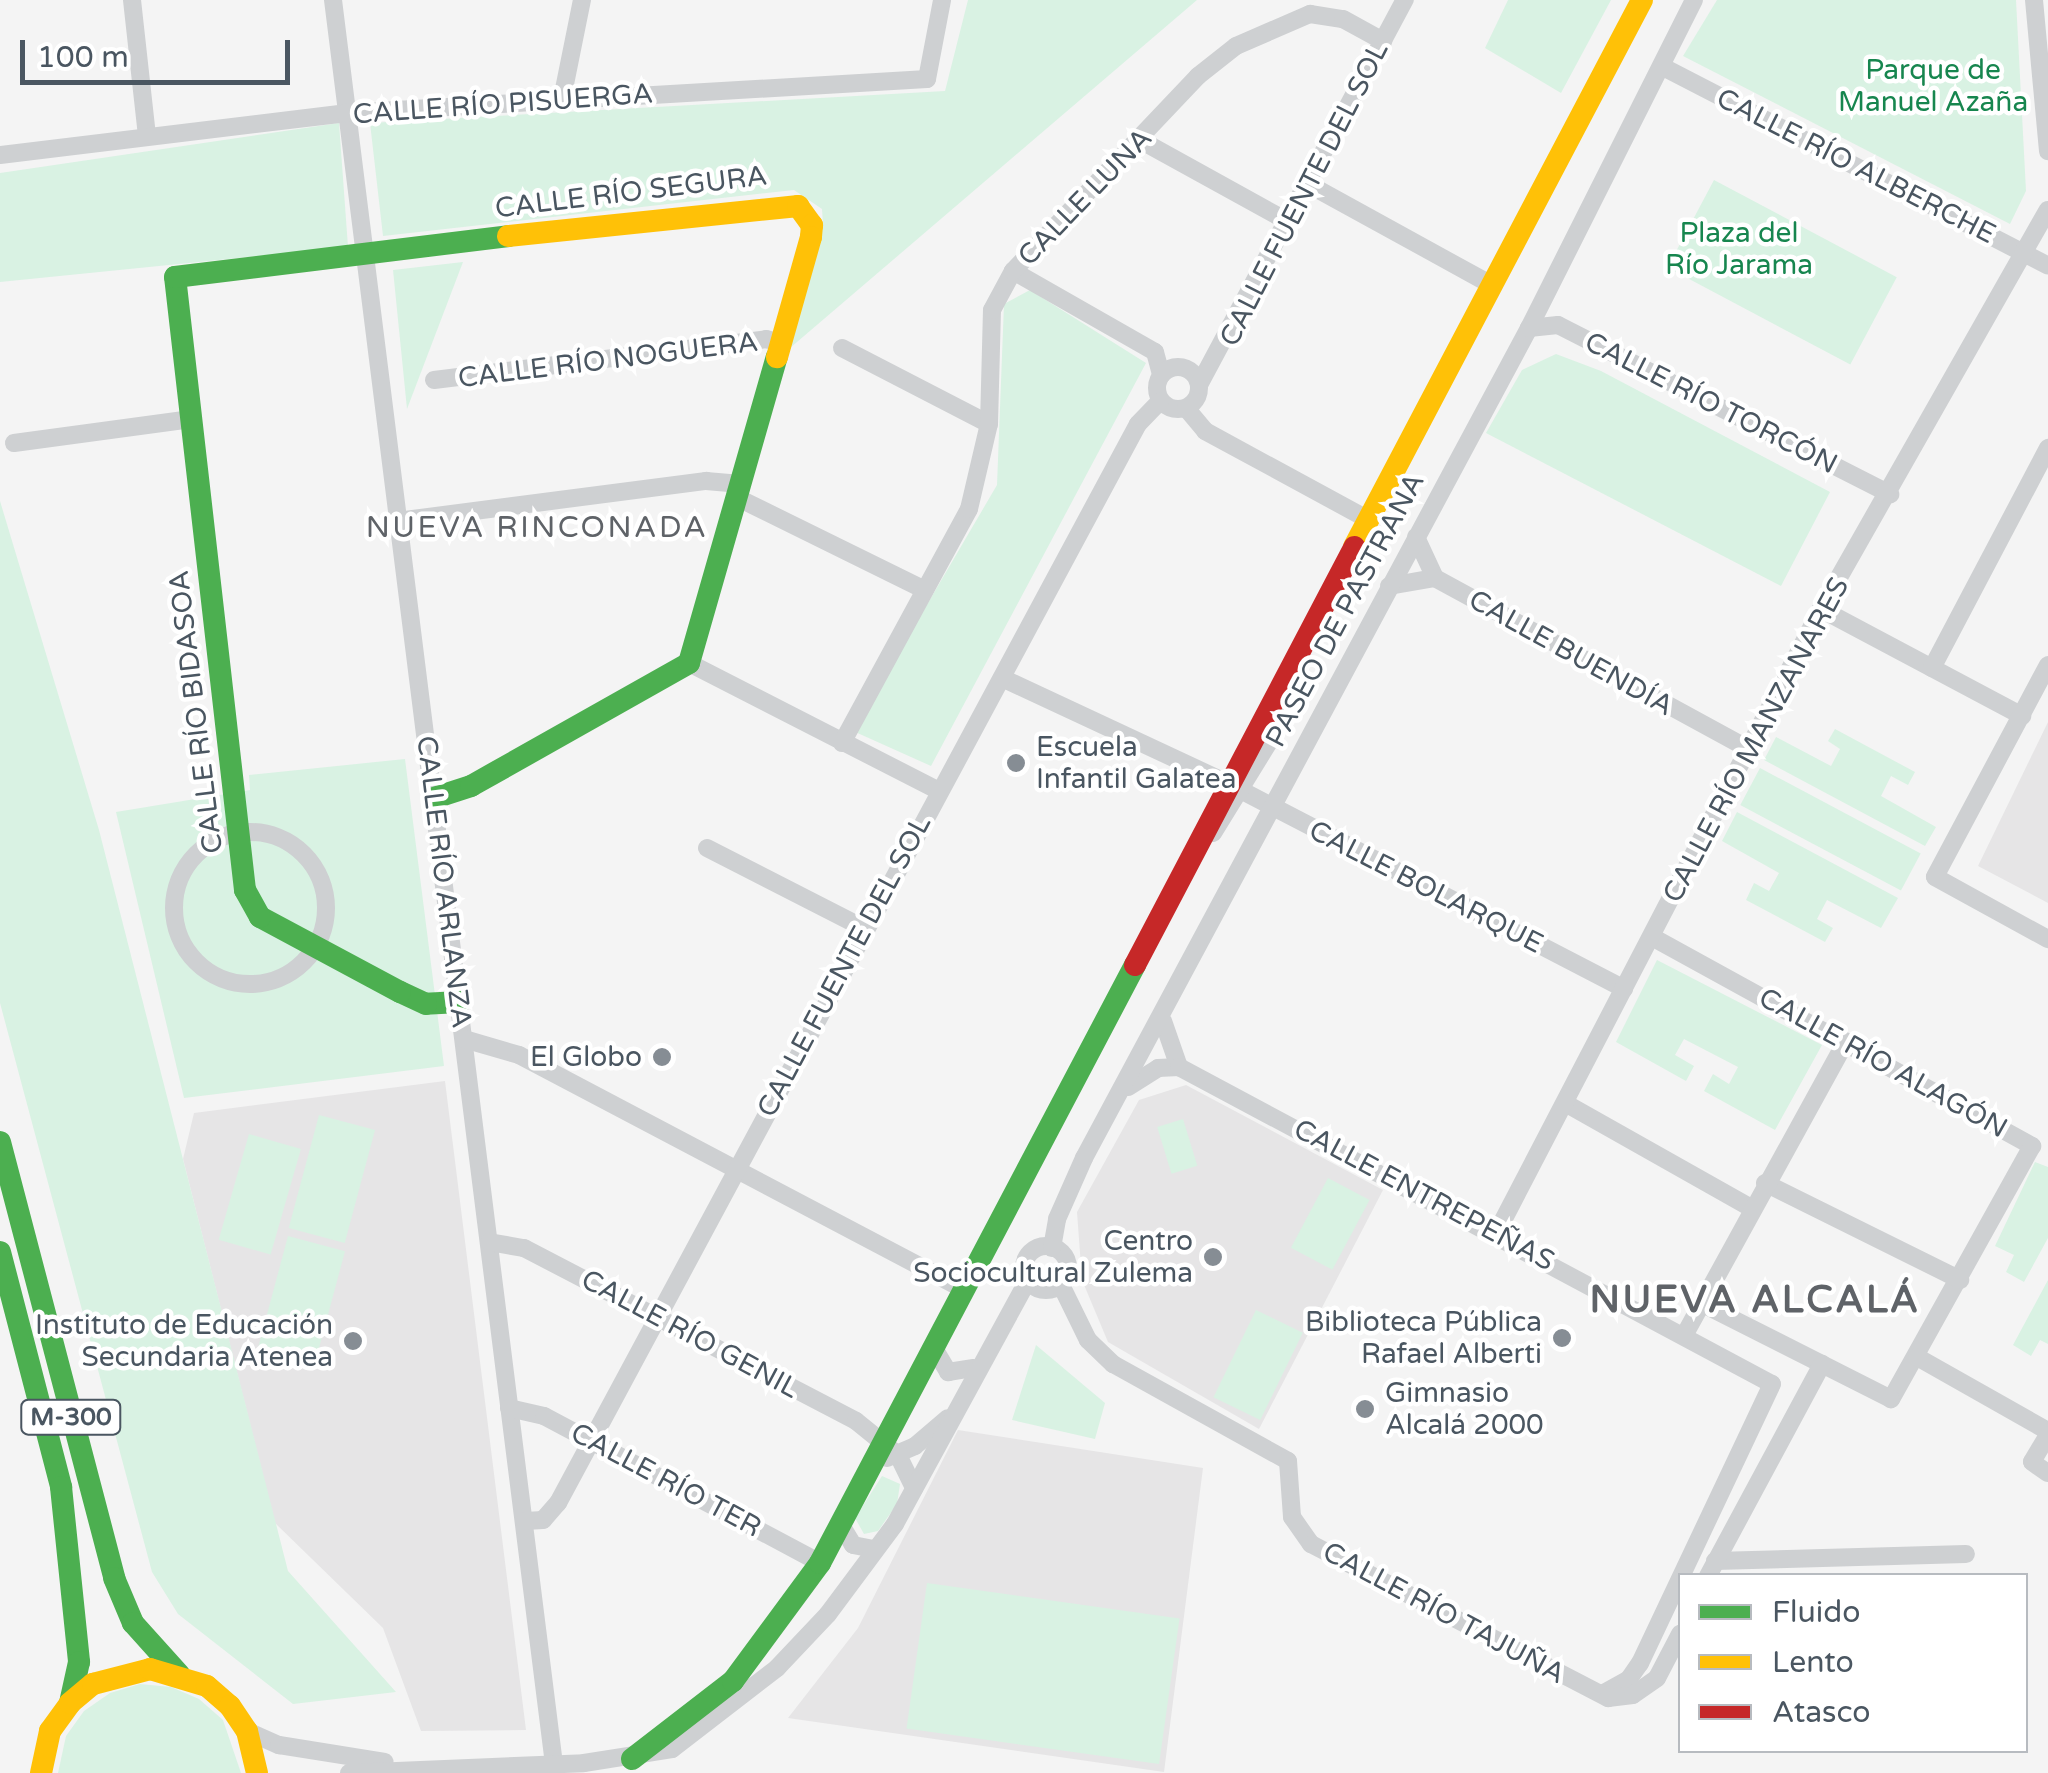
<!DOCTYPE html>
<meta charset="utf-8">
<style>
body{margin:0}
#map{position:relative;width:2048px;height:1773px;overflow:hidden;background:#f4f4f4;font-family:"Varela Round",sans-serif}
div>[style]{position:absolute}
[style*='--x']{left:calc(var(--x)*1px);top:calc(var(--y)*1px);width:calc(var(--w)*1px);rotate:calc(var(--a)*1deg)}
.education>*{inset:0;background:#e6e5e6}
.green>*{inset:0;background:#d9f2e3;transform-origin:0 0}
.street>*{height:18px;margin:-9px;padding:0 9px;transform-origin:9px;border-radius:9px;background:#ced0d2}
.street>.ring{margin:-9px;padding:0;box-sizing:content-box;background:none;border:18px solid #ced0d2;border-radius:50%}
.fast>*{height:22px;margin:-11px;padding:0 11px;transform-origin:11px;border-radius:11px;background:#4caf50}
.slow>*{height:22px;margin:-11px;padding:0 11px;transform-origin:11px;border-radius:11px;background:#ffc107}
.jam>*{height:22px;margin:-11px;padding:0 11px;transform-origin:11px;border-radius:11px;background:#c62828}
.dots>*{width:28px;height:28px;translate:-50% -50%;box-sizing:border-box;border:5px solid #fff;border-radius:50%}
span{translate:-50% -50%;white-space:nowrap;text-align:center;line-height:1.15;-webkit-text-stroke:9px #fff;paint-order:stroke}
.shield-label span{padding:2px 8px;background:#fff;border:2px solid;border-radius:8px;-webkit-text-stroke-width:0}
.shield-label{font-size:25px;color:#4a5661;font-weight:700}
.park-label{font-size:28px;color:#17864f}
.street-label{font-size:28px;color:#4a5661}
.poi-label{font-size:28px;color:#4a5661}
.left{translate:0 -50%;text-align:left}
.right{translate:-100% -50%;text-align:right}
.neighbourhood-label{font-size:30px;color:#5f6368;letter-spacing:2.5px}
.district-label{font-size:38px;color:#5f6368;font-weight:700;letter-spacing:2.5px}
.legend{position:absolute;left:1678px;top:1573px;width:350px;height:180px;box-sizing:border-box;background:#fff;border:2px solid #b7bbc0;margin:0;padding:12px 18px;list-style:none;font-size:30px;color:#4a5661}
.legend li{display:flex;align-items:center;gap:20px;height:50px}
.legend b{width:50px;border:2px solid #b7bbc0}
.scale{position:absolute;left:20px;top:40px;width:270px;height:45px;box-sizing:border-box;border:5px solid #4a5661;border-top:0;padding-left:12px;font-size:30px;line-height:35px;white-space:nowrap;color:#4a5661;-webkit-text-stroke:8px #fff;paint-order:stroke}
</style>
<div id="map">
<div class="education">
<i style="clip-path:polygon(2048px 722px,2048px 903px,1978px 866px)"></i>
<i style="clip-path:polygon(445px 1081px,526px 1730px,421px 1731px,383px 1628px,275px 1523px,183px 1159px,194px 1113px)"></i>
<i style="clip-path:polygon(1186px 1085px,1383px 1190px,1259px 1429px,1108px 1342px,1082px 1280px,1077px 1212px,1139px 1100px)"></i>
<i style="clip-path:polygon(958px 1430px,1203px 1468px,1164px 1772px,788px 1718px,858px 1628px)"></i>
</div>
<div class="green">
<i style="clip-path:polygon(968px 0,1197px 0,790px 348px,823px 224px,822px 209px,794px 190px,383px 236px,370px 123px,945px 91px)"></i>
<i style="clip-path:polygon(1508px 0,1611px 0,1561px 93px,1485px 48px)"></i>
<i style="clip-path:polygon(1717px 0,2016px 0,2026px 191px,2010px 224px,1683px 56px)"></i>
<i style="clip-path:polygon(339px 123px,348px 247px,0 282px,0 173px)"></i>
<i style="left:1714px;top:180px;width:207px;height:99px;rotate:28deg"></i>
<i style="clip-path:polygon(463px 262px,407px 409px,393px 270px)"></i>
<i style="clip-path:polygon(1030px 290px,1146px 363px,931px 766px,853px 731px,997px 485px,1004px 304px)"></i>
<i style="clip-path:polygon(1556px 354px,1601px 371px,1830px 492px,1781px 586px,1486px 433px,1522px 370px)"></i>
<i style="clip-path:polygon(0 501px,99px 830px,288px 1571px,396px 1692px,293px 1704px,178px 1614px,152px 1572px,0 1003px)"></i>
<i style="clip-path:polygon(1835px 729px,1915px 772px,1908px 785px,1891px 776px,1881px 796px,1936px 827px,1925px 846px,1764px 760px,1776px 737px,1831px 766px,1840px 749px,1828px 741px)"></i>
<i style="clip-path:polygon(405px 759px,444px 1066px,184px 1098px,116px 812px,250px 790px,249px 775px)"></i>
<i style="left:1760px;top:768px;width:182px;height:42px;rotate:28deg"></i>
<i style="clip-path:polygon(1737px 812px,1898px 898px,1881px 928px,1827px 900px,1817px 919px,1833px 928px,1825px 942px,1746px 900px,1754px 883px,1769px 891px,1779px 873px,1722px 841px)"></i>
<i style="clip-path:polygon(1657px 960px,1822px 1045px,1775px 1130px,1704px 1091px,1713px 1074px,1729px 1084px,1738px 1067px,1684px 1039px,1675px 1055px,1694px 1066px,1686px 1081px,1616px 1042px)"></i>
<i style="left:319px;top:1115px;width:58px;height:117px;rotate:15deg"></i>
<i style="left:1183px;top:1119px;width:49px;height:27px;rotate:73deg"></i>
<i style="left:249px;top:1134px;width:54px;height:110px;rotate:16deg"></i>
<i style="clip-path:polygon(2035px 1162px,2048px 1167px,2048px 1238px,2024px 1282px,2006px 1272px,2014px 1255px,1995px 1246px)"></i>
<i style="left:1328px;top:1178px;width:47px;height:79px;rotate:28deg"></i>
<i style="left:288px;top:1236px;width:59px;height:115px;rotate:15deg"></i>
<i style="clip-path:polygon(2048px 1280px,2048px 1344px,2040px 1340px,2031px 1356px,2013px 1345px)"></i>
<i style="left:1256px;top:1310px;width:52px;height:97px;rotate:26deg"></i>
<i style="clip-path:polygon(1036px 1345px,1105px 1403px,1095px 1439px,1012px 1420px)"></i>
<i style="clip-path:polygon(882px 1476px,900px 1484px,897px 1504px,878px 1531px,864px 1534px,855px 1518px)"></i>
<i style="left:927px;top:1583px;width:255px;height:147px;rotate:8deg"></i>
<i style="clip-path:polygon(140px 1684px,171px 1687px,199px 1699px,223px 1720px,241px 1773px,58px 1773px,66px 1736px,84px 1711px,110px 1693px)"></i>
</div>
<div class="street">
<i style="--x:132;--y:0;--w:137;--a:83.7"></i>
<i style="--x:333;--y:0;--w:1778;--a:82.86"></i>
<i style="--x:2034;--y:0;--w:152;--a:84.7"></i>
<i style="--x:1663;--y:67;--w:433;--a:27.3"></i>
<i style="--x:562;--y:99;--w:101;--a:-78.6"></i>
<i style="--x:1142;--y:141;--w:168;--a:28.9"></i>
<i style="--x:0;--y:155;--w:348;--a:-6.9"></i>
<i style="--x:345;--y:113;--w:583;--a:-3.34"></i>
<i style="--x:927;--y:79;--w:80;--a:-79.2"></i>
<i style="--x:1308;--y:184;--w:205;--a:28.8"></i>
<i style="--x:1013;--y:271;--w:163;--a:29.7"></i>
<i style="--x:1155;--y:352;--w:24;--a:75"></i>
<i style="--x:1529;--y:328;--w:29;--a:-6"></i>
<i style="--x:1558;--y:325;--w:373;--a:27"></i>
<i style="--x:842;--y:348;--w:165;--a:27.3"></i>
<i class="ring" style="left:1157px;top:367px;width:24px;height:24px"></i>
<i style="--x:434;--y:380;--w:335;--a:-7"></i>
<i style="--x:766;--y:339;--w:16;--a:15"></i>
<i style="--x:1199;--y:385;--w:437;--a:-61.9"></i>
<i style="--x:1186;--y:408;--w:30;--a:50"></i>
<i style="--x:1205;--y:431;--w:184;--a:28.5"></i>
<i style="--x:14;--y:443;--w:179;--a:-7.7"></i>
<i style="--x:738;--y:498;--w:208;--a:26.2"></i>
<i style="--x:397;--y:521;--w:312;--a:-7.4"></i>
<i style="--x:706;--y:481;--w:35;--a:5"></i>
<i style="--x:1416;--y:537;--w:45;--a:65.1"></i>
<i style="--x:1389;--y:586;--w:47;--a:-9.9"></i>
<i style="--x:1435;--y:578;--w:358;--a:28.6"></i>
<i style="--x:1821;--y:609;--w:228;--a:28"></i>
<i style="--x:689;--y:663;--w:281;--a:27.1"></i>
<i style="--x:2048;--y:665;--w:240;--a:118.1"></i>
<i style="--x:1935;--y:877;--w:129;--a:28.8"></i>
<i style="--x:1932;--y:668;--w:249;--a:-62.2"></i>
<i style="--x:1002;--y:678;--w:251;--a:25"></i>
<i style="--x:1229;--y:784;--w:445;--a:27.4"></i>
<i style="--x:842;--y:743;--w:266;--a:-61.5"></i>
<i style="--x:969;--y:509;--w:87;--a:-76.8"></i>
<i style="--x:989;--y:424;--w:114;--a:-88.5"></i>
<i style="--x:992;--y:310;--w:44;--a:-61.7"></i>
<i style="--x:1013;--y:271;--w:269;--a:-46.5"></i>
<i style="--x:1198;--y:76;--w:48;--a:-38.3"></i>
<i style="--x:1236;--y:46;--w:81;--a:-23.4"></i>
<i style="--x:1310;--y:14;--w:33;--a:9"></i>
<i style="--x:1343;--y:19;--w:46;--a:28.8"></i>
<i class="ring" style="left:174px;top:832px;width:134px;height:134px"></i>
<i style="--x:1213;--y:833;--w:113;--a:-58.4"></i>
<i style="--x:1272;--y:737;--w:31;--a:-77"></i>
<i style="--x:707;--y:848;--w:178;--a:27.1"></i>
<i style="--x:1652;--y:937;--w:434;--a:28.8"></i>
<i style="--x:2032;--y:1146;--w:290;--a:119.1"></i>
<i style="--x:1891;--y:1399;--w:213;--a:-153.2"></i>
<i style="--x:1163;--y:1021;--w:49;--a:70.8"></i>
<i style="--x:464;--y:1039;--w:57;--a:16.2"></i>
<i style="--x:519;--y:1055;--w:504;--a:27.79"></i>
<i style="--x:1128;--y:1087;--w:36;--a:-32"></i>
<i style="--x:1158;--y:1068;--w:21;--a:-3"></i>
<i style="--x:1179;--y:1067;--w:672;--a:28.13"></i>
<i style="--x:1772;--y:1384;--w:309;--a:115.3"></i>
<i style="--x:1640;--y:1663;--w:19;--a:125"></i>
<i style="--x:1629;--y:1679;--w:31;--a:151"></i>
<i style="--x:1565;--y:1103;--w:214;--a:29.4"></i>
<i style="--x:1765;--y:1183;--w:218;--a:26.4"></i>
<i style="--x:1497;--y:1232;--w:702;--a:-62.52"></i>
<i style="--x:1821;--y:609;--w:459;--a:-60.4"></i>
<i style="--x:489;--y:1242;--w:36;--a:10"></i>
<i style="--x:524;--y:1248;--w:374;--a:27.5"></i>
<i style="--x:856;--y:1421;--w:54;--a:39"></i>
<i style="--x:898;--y:1455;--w:37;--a:64"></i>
<i class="ring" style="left:1024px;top:1246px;width:26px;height:26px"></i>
<i style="--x:1052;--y:1248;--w:29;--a:-80"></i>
<i style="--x:1057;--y:1219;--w:67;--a:-66.1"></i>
<i style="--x:1084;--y:1158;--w:942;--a:-61.8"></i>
<i style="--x:1529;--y:328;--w:367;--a:-63.3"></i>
<i style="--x:1061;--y:1285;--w:61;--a:63.9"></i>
<i style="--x:1088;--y:1340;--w:35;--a:44"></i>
<i style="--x:1113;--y:1364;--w:200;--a:29"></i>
<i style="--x:1288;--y:1461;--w:56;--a:85.9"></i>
<i style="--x:1292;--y:1517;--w:33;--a:55"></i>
<i style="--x:1311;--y:1544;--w:335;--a:27.4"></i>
<i style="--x:1608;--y:1698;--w:25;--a:-7"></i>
<i style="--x:1633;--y:1695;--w:29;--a:-35"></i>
<i style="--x:1657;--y:1678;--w:50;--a:-62.4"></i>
<i style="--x:1685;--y:1334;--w:334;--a:-61.2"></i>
<i style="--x:935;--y:1350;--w:26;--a:59"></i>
<i style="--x:948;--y:1372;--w:26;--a:-9"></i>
<i style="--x:1917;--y:1357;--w:150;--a:29.5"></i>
<i style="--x:509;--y:1408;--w:36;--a:13"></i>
<i style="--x:544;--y:1416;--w:313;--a:28"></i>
<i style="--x:2048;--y:1435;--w:31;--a:121"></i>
<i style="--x:2032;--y:1462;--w:19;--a:35"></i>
<i style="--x:887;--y:1458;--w:30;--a:-23"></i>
<i style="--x:915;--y:1446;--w:43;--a:-40.3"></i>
<i style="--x:525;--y:1521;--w:18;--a:-3"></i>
<i style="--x:543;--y:1520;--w:23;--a:-49"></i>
<i style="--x:558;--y:1503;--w:1225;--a:-61.74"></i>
<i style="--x:1138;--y:424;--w:32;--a:-46"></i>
<i style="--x:841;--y:1525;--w:23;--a:59"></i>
<i style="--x:853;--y:1545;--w:21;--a:11"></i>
<i style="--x:1715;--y:1561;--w:251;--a:-1.6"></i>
<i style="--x:1708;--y:1576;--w:241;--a:-61.7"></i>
<i style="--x:247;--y:1731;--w:35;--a:24"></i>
<i style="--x:279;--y:1745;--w:107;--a:9.1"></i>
<i style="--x:349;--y:1773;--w:235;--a:-2.4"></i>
<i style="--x:584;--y:1763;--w:89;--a:-9"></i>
<i style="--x:672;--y:1749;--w:133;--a:-37.6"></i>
<i style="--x:777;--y:1668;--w:74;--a:-46.6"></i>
<i style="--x:828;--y:1614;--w:112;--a:-53.3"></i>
<i style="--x:895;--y:1524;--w:278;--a:-61.4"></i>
</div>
<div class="fast">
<i style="--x:434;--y:798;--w:39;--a:-18"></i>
<i style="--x:471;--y:786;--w:250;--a:-29.4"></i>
<i style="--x:689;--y:663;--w:318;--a:-74"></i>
<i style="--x:460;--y:1002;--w:34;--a:177"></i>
<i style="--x:426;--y:1004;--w:29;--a:-155"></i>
<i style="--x:400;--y:992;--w:159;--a:-151.8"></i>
<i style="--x:260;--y:917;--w:31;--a:-119"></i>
<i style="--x:245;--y:890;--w:617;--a:-96.51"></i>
<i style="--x:175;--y:277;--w:336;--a:-7"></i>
<i style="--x:0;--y:1142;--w:451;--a:75.3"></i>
<i style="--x:114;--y:1578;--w:49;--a:67.1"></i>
<i style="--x:133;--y:1623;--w:69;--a:48"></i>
<i style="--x:0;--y:1252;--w:243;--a:75.4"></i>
<i style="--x:61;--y:1487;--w:176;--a:84.1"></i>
<i style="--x:79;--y:1662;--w:42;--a:102.4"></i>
<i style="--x:632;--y:1759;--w:128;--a:-37.7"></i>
<i style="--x:733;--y:1681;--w:147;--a:-53.6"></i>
<i style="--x:820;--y:1563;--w:676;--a:-62.22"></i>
</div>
<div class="slow">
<i style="--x:508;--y:236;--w:292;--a:-5.9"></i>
<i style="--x:798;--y:206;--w:24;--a:54"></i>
<i style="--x:812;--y:225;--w:12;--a:95"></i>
<i style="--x:811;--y:237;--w:125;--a:105.8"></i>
<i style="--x:1354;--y:547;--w:618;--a:-62.23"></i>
<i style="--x:41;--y:1773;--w:43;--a:-77.9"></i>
<i style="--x:50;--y:1731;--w:34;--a:-54"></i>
<i style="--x:70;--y:1703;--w:30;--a:-40"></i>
<i style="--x:93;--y:1684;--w:59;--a:-14.7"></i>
<i style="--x:150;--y:1669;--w:59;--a:16.6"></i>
<i style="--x:207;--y:1686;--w:30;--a:41"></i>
<i style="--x:230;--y:1706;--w:30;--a:56"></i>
<i style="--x:247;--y:1731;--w:43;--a:76.6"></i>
</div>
<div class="jam">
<i style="--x:1135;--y:965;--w:472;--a:-62.3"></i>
</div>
<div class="dots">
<i style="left:1016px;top:763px;background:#868d94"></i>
<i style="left:662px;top:1057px;background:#868d94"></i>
<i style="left:1213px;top:1257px;background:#868d94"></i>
<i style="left:1562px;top:1338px;background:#868d94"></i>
<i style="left:353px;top:1341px;background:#868d94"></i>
<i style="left:1365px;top:1409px;background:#868d94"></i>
</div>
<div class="shield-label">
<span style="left:71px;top:1417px">M-300</span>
</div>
<div class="park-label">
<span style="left:1933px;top:86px">Parque de<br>Manuel Azaña</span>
<span style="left:1739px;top:249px">Plaza del<br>Río Jarama</span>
</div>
<div class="street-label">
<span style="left:503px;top:104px;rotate:-4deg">CALLE RÍO PISUERGA</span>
<span style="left:1856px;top:166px;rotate:27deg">CALLE RÍO ALBERCHE</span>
<span style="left:631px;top:192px;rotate:-7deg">CALLE RÍO SEGURA</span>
<span style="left:1304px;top:194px;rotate:-63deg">CALLE FUENTE DEL SOL</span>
<span style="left:1085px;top:197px;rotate:-46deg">CALLE LUNA</span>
<span style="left:608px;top:360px;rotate:-7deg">CALLE RÍO NOGUERA</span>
<span style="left:1711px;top:403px;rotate:27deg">CALLE RÍO TORCÓN</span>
<span style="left:1345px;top:610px;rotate:-62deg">PASEO DE PASTRANA</span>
<span style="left:1571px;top:653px;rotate:29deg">CALLE BUENDÍA</span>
<span style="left:196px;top:712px;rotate:-97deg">CALLE RÍO BIDASOA</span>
<span style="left:1756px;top:740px;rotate:-62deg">CALLE RÍO MANZANARES</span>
<span style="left:444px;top:882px;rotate:83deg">CALLE RÍO ARLANZA</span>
<span style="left:1426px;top:887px;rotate:27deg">CALLE BOLARQUE</span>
<span style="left:844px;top:966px;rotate:-62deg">CALLE FUENTE DEL SOL</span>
<span style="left:1883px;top:1063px;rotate:29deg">CALLE RÍO ALAGÓN</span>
<span style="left:1424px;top:1195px;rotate:28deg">CALLE ENTREPEÑAS</span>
<span style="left:690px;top:1334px;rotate:28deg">CALLE RÍO GENIL</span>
<span style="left:666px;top:1480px;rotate:28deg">CALLE RÍO TER</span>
<span style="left:1444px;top:1613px;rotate:28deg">CALLE RÍO TAJUÑA</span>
</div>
<div class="poi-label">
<span class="left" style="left:1036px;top:763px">Escuela<br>Infantil Galatea</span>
<span class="right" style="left:642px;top:1057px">El Globo</span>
<span class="right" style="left:1193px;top:1257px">Centro<br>Sociocultural Zulema</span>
<span class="right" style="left:1542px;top:1338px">Biblioteca Pública<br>Rafael Alberti</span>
<span class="right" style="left:333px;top:1341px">Instituto de Educación<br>Secundaria Atenea</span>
<span class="left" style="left:1385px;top:1409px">Gimnasio<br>Alcalá 2000</span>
</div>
<div class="neighbourhood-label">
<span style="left:537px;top:528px">NUEVA RINCONADA</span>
</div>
<div class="district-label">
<span style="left:1755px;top:1301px">NUEVA ALCALÁ</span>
</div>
<ul class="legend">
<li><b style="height:12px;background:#4caf50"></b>Fluido</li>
<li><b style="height:12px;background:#ffc107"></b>Lento</li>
<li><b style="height:12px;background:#c62828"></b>Atasco</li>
</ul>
<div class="scale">100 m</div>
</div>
